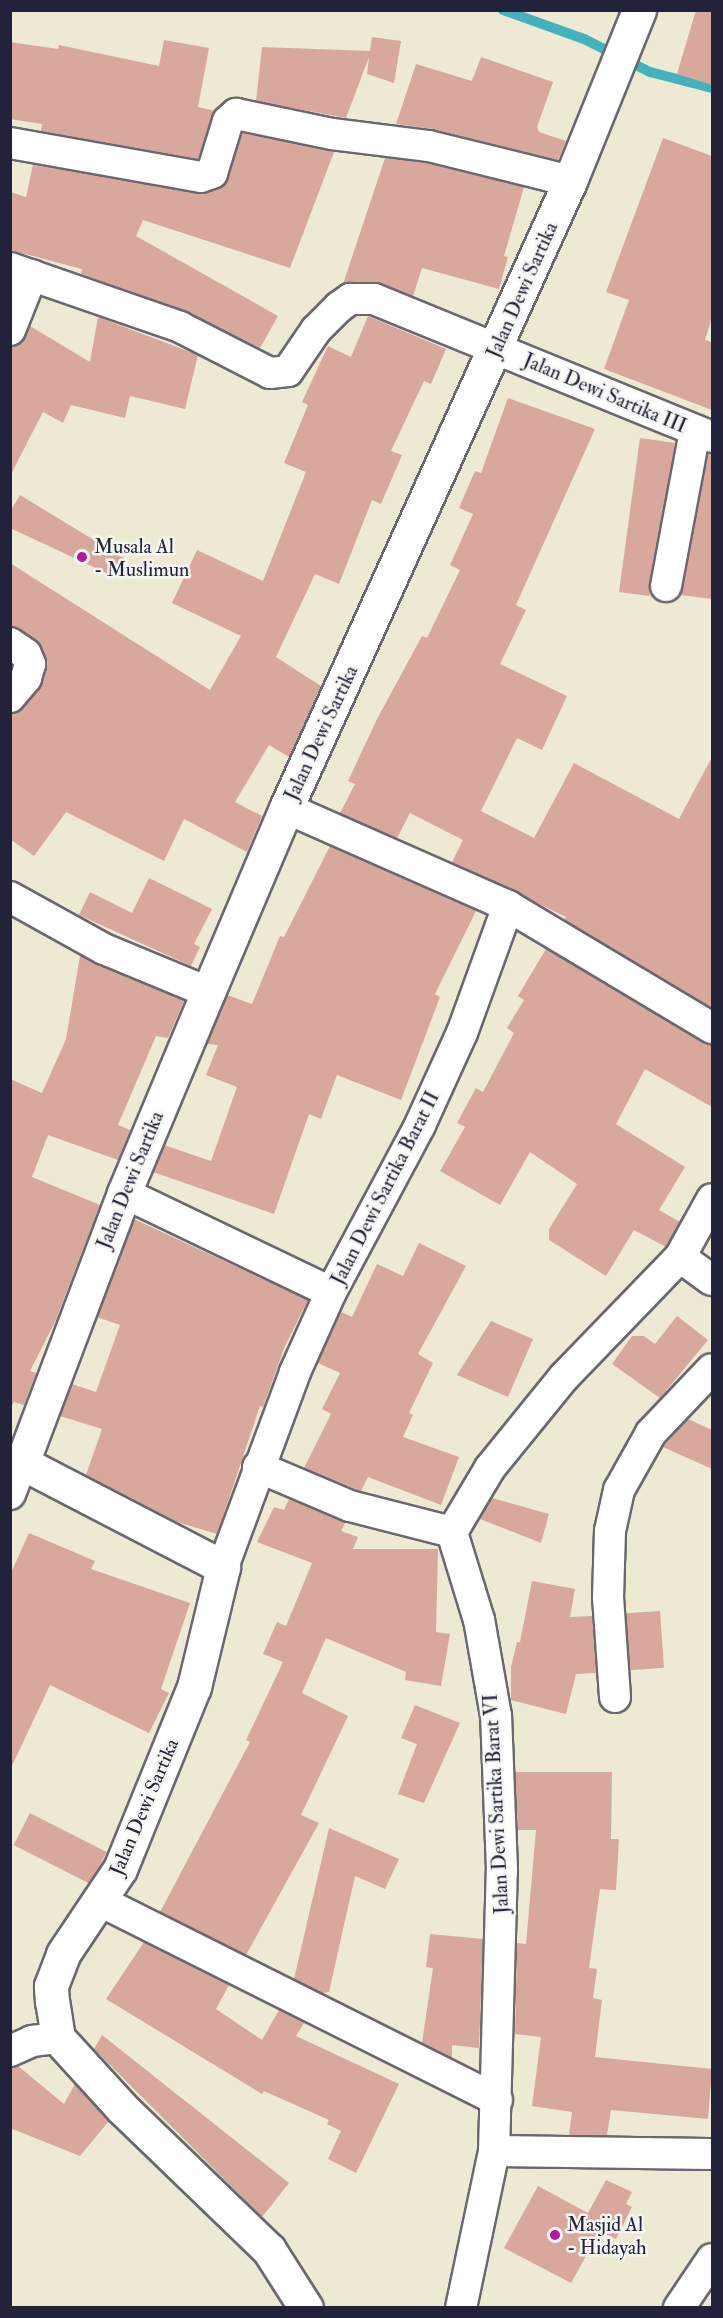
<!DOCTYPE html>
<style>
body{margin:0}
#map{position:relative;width:723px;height:2318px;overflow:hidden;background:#eee9d2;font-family:"IM FELL Double Pica",serif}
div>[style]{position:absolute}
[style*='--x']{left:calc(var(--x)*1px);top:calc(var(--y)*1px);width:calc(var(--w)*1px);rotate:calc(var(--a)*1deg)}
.stream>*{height:10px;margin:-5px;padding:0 5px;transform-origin:5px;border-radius:5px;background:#43b2be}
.building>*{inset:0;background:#d9a89c;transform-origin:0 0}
.roads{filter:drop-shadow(2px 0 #696870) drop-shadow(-2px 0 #696870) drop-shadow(0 2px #696870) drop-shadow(0 -2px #696870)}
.minor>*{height:30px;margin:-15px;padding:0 15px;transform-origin:15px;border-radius:15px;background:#fff}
.tertiary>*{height:33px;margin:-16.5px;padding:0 16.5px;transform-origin:16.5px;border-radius:16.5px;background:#fff}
.dots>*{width:16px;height:16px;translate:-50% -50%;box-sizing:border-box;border:3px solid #f6f6f2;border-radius:50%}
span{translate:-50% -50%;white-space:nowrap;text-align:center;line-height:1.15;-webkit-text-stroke:5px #f6f6f2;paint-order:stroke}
.street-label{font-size:20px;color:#22223b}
.poi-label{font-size:20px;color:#22223b}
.left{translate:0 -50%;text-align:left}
.frame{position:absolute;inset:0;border:12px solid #22223b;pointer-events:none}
</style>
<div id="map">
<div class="stream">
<i style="--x:503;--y:10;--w:86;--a:19.7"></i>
<i style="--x:584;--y:39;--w:74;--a:26.6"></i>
<i style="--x:650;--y:72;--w:64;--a:14.5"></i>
</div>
<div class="building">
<i style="clip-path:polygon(696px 10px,712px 10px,712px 85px,677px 74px)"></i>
<i style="clip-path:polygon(372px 37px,401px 41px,394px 83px,367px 74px,369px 57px,346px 118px,256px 101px,262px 47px,370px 51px)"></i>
<i style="clip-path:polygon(164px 40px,209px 48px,198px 107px,215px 111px,198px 159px,41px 131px,42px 124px,10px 119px,10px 42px,58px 49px,59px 45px,159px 66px)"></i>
<i style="clip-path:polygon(481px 57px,553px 82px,537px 127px,539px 132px,566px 141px,558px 160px,433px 129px,396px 124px,416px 64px,472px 81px)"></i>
<i style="clip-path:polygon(242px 133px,334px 152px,290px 268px,143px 220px,136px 236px,278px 316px,260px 348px,186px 311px,81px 274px,82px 269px,10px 250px,10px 192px,26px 197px,33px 165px,206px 193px,225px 184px)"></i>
<i style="clip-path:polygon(663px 138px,712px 156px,712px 317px,705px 340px,712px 342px,712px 410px,604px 369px,629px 300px,606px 292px)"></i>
<i style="clip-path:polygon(385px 158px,426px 163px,524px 187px,504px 256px,508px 257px,499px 289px,422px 268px,413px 296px,374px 282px,343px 284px)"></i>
<i style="clip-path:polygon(368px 316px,446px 349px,431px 384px,424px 381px,391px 451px,402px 455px,381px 504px,372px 500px,339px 584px,315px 574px,276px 657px,321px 686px,289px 757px,269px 745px,235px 802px,262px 816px,247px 852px,184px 819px,164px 861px,66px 812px,34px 856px,10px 839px,10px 716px,39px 689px,48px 663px,36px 640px,10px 626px,10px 563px,210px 690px,241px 636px,172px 603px,197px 550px,263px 581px,306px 472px,284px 463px,308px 405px,302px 402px,328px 346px,351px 357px)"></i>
<i style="clip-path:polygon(98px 317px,198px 355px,185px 409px,130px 396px,125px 418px,71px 405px,63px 423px,43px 412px,10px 476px,10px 347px,21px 343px,30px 326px,90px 362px)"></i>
<i style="clip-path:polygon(508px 398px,595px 429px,516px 605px,526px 610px,500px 664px,567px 696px,542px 750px,517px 738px,481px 811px,534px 838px,574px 763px,679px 819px,712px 757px,712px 1008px,564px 920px,566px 917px,452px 862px,463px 840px,410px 813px,397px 838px,340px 813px,355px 784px,348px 781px,377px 719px,422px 636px,427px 638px,460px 570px,450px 565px,473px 514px,459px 508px,475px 471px,481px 473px)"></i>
<i style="clip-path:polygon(640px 438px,675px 443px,649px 596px,619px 592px)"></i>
<i style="clip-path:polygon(708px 453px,712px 454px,712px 599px,680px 595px)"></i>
<i style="clip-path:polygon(20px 495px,125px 559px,115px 577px,10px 528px,10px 512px)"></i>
<i style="clip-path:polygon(330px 846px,476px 911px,435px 994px,440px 997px,401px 1100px,337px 1075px,321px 1119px,309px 1114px,274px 1214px,153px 1172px,164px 1145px,211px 1161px,237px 1087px,206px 1075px,218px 1045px,207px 1044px,227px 995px,252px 1004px,280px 936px,284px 937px)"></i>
<i style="clip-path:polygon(149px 878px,212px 909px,194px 944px,200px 947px,191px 966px,79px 915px,90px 892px,132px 913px)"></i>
<i style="clip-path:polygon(546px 949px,712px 1045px,712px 1107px,645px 1069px,616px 1124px,685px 1167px,659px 1210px,680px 1222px,666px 1247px,634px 1230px,606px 1276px,549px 1240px,549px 1229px,577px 1184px,530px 1152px,500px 1205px,440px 1171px,465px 1127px,457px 1123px,476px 1088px,483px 1092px,514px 1033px,507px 1028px,524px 1000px,518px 996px)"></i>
<i style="clip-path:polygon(80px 956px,184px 1001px,168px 1038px,156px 1036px,118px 1125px,130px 1130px,118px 1160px,48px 1135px,32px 1177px,100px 1205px,55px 1322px,30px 1371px,36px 1373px,24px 1405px,14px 1402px,10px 1409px,10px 1079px,42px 1093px,66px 1039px)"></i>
<i style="clip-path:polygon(134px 1219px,308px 1300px,285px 1346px,263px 1407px,260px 1406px,217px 1534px,177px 1522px,86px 1475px,102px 1429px,60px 1416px,72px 1384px,96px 1392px,120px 1325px,97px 1317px)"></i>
<i style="clip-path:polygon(419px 1243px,466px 1266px,418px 1354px,433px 1363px,409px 1413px,413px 1415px,403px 1437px,459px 1457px,441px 1505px,368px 1477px,361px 1491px,304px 1468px,331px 1414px,322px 1409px,340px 1373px,318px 1363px,341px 1312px,352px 1317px,377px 1264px,403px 1276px)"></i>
<i style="clip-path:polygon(677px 1316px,708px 1340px,660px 1398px,612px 1364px,632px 1336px,644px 1336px,655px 1344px)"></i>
<i style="clip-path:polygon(491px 1321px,533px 1339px,508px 1397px,457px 1375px)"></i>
<i style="clip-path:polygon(688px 1419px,712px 1430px,712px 1469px,663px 1447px)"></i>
<i style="clip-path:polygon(492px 1498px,549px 1514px,541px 1543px,480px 1519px)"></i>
<i style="clip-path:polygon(289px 1499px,345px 1523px,341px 1531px,358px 1537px,353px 1549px,438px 1549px,436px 1632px,450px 1634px,441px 1686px,405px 1680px,406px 1672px,326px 1638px,302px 1693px,348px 1716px,301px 1815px,319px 1823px,246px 1955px,160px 1912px,250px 1742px,246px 1740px,283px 1662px,263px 1654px,277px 1622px,286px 1626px,312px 1563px,257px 1542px,274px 1507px,284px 1510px)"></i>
<i style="clip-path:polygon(29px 1533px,95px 1561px,91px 1569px,190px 1603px,161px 1689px,169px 1693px,149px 1733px,50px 1685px,10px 1770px,10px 1575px)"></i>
<i style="clip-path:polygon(532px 1581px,575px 1589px,570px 1617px,592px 1616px,596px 1673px,576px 1674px,566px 1714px,511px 1700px,511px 1667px,517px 1642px,520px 1642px)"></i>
<i style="left:660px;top:1611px;width:57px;height:34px;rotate:86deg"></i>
<i style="clip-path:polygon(415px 1705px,460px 1723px,424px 1803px,398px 1794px,417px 1744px,401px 1738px)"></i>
<i style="clip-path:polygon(515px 1772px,612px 1772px,611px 1839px,619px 1839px,616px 1890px,600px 1889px,589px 1968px,597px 1969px,593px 1998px,602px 2000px,595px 2057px,712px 2069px,708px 2119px,611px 2110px,607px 2135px,569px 2135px,572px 2112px,532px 2106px,541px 2037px,515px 2034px,517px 1943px,526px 1944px,536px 1830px,518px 1830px)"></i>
<i style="left:30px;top:1813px;width:86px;height:36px;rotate:27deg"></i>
<i style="clip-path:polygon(329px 1828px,399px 1859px,385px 1889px,355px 1876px,329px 1992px,322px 1993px,294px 1979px)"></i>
<i style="clip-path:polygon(430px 1934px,483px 1939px,479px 2048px,452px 2045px,452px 2058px,422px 2043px,433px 1968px,426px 1967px)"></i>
<i style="clip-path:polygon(144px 1942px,229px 1985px,216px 2009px,262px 2040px,279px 2010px,304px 2023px,296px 2036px,399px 2084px,356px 2173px,328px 2159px,341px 2131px,327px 2124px,329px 2120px,264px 2091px,262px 2094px,106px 1999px)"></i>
<i style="clip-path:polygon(102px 2035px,289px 2183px,262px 2217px,94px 2049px)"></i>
<i style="clip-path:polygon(18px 2066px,64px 2104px,75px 2084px,109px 2121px,80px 2156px,10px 2128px,10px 2068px)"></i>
<i style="clip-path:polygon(606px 2180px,632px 2192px,626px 2204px,632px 2207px,616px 2239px,600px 2231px,571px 2283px,504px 2248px,538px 2186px,588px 2213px)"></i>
</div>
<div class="roads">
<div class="minor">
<i style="--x:10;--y:143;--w:194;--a:10.1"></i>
<i style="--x:201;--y:177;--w:12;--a:-20"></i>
<i style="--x:212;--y:173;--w:54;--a:-72.9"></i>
<i style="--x:228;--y:121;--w:11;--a:-41"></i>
<i style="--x:236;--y:114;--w:98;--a:11.8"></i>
<i style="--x:332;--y:134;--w:98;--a:7.1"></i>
<i style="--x:429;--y:146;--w:145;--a:13.9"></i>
<i style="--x:10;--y:268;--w:180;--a:19.1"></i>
<i style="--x:180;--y:327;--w:101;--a:27.1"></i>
<i style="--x:270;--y:373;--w:18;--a:-6"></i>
<i style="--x:288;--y:371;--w:50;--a:-55.7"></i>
<i style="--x:316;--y:330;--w:33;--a:-45"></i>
<i style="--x:339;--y:307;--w:14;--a:-36"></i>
<i style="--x:350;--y:299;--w:24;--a:0"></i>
<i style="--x:374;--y:299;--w:365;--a:22.2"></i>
<i style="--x:10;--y:330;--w:59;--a:-68.2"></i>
<i style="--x:666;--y:586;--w:158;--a:-79.4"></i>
<i style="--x:10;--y:643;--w:19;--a:35"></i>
<i style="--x:26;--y:654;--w:11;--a:68"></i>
<i style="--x:30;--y:664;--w:15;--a:106"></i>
<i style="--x:26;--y:678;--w:25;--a:130"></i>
<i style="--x:286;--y:808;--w:243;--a:23.8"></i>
<i style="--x:508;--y:906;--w:238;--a:30.9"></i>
<i style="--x:10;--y:897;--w:107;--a:29"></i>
<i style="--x:104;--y:949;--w:113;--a:22.5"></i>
<i style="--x:124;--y:1193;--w:229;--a:25.6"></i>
<i style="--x:680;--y:1257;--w:39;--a:36"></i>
<i style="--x:258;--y:1467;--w:100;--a:23"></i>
<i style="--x:350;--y:1506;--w:105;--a:14.3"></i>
<i style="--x:10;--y:1494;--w:33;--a:-69"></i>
<i style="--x:223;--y:1567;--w:208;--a:-69.7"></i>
<i style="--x:295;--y:1372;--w:88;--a:-65.8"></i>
<i style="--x:331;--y:1292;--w:189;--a:-61.9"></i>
<i style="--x:420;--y:1125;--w:101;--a:-65.5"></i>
<i style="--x:462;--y:1033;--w:135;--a:-70.1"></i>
<i style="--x:615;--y:1697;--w:99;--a:-94"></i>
<i style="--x:608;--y:1598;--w:67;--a:-88.3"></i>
<i style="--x:610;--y:1531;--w:42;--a:-77.6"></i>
<i style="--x:619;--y:1490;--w:65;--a:-60.7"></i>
<i style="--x:651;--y:1433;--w:88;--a:-46.4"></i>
<i style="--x:100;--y:1901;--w:444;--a:26.6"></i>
<i style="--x:10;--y:2051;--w:24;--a:-24"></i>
<i style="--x:32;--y:2041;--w:26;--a:-7"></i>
<i style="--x:494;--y:2151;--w:218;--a:0.8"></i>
<i style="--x:461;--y:2308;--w:160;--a:-78.1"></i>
<i style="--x:494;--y:2151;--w:281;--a:-88.4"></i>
<i style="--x:502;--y:1870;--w:154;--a:-92.2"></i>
<i style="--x:496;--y:1716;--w:97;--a:-100"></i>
<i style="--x:479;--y:1620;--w:92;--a:-107.1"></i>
<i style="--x:452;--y:1532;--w:74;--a:-59.3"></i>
<i style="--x:490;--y:1468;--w:117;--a:-50.9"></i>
<i style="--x:564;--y:1377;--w:167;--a:-46"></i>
<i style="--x:680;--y:1257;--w:66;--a:-61.1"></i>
<i style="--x:679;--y:2308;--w:59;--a:-56"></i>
</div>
<div class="tertiary">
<i style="--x:306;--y:2308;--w:69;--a:-122.5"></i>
<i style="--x:269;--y:2250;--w:204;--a:-136"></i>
<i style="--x:122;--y:2108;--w:95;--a:-132.4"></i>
<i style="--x:58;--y:2038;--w:36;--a:-99"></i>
<i style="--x:52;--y:2002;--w:16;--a:-94"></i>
<i style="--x:51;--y:1986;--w:34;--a:-69"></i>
<i style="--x:63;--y:1954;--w:102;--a:-56.2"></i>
<i style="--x:120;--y:1869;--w:196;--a:-67.9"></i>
<i style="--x:194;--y:1687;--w:123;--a:-76.4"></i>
<i style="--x:223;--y:1567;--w:226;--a:-152.6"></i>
<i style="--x:22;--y:1463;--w:289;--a:-69.3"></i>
<i style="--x:124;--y:1193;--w:218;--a:-67.3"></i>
<i style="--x:208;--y:992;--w:200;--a:-67"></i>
<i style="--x:286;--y:808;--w:688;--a:-65.63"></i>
<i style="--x:570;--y:181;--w:184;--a:-68"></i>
</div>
</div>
<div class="dots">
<i style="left:82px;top:557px;background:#b5179e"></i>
<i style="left:555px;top:2235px;background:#b5179e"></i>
</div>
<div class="street-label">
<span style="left:522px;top:290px;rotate:-66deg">Jalan Dewi Sartika</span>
<span style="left:605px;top:393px;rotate:23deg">Jalan Dewi Sartika III</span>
<span style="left:321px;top:733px;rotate:-65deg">Jalan Dewi Sartika</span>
<span style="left:130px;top:1180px;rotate:-68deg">Jalan Dewi Sartika</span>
<span style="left:385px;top:1188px;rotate:-63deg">Jalan Dewi Sartika Barat II</span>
<span style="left:496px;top:1804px;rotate:-93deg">Jalan Dewi Sartika Barat VI</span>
<span style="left:144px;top:1807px;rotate:-67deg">Jalan Dewi Sartika</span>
</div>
<div class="poi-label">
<span class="left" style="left:94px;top:558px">Musala Al<br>- Muslimun</span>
<span class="left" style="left:567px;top:2236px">Masjid Al<br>- Hidayah</span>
</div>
<div class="frame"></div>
</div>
